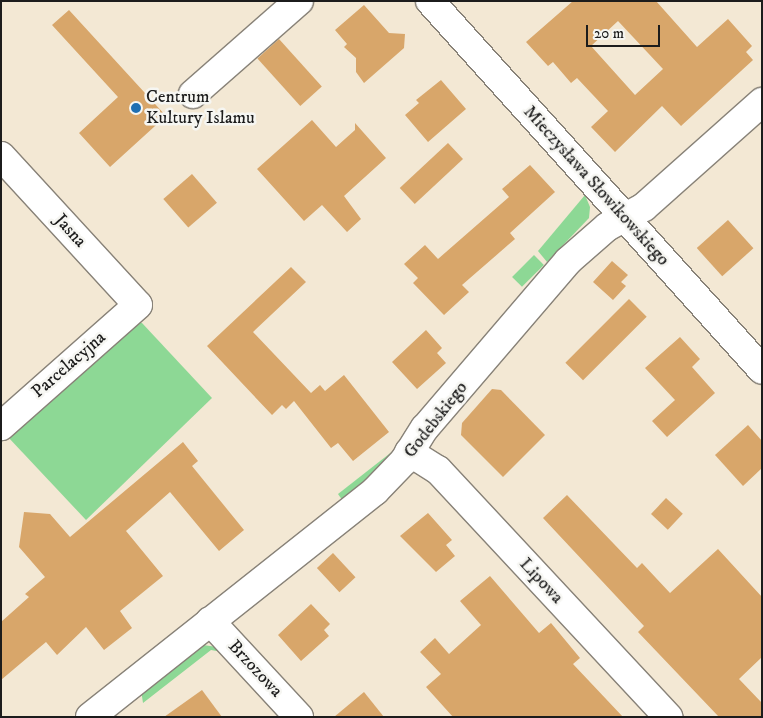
<!DOCTYPE html>
<meta charset="utf-8">
<style>
body{margin:0}
#map{position:relative;width:763px;height:718px;overflow:hidden;background:#f3e8d4;font-family:"IM FELL DW Pica",serif}
div>[style]{position:absolute}
[style*='--x']{left:calc(var(--x)*1px);top:calc(var(--y)*1px);width:calc(var(--w)*1px);rotate:calc(var(--a)*1deg)}
.green>*{inset:0;background:#8dd895;transform-origin:0 0}
.building>*{inset:0;background:#d8a66a;transform-origin:0 0}
.roads{filter:drop-shadow(1px 0 #888278) drop-shadow(-1px 0 #888278) drop-shadow(0 1px #888278) drop-shadow(0 -1px #888278)}
.minor>*{height:28px;margin:-14px;padding:0 14px;transform-origin:14px;border-radius:14px;background:#fff}
.dots>*{width:14px;height:14px;translate:-50% -50%;box-sizing:border-box;border:2px solid #f6f6f2;border-radius:50%}
span{translate:-50% -50%;white-space:nowrap;text-align:center;line-height:1.15;-webkit-text-stroke:5px #f6f6f2;paint-order:stroke}
.poi-label{font-size:18px;color:#1c1c1c}
.left{translate:0 -50%;text-align:left}
.street-label{font-size:18px;color:#1c1c1c}
.frame{position:absolute;inset:0;border:2px solid #1c1c1c;pointer-events:none}
.scale{position:absolute;left:586px;top:25px;width:74px;height:22px;box-sizing:border-box;border:2px solid #1c1c1c;border-top:0;padding-left:6px;font-size:15px;line-height:18px;white-space:nowrap;color:#1c1c1c;-webkit-text-stroke:4px #f6f6f2;paint-order:stroke}
</style>
<div id="map">
<div class="green">
<i style="clip-path:polygon(585px 195px,590px 207px,589px 218px,547px 262px,538px 251px)"></i>
<i style="left:534px;top:255px;width:14px;height:31px;rotate:45deg"></i>
<i style="clip-path:polygon(135px 321px,142px 323px,212px 398px,86px 520px,8px 437px)"></i>
<i style="clip-path:polygon(398px 447px,400px 449px,345px 504px,338px 494px)"></i>
<i style="clip-path:polygon(203px 645px,217px 647px,222px 652px,211px 650px,143px 703px,141px 690px)"></i>
</div>
<div class="building">
<i style="clip-path:polygon(evenodd,573px 1px,656px 1px,697px 47px,728px 19px,752px 46px,746px 52px,753px 60px,681px 126px,662px 106px,615px 152px,591px 127px,608px 111px,577px 78px,571px 83px,553px 62px,548px 66px,526px 42px,573px 1px,618px 21px,663px 69px,635px 95px,591px 46px,618px 21px)"></i>
<i style="clip-path:polygon(364px 5px,389px 33px,405px 34px,404px 48px,364px 83px,356px 72px,356px 58px,344px 47px,347px 44px,335px 30px)"></i>
<i style="clip-path:polygon(69px 10px,166px 116px,110px 167px,79px 133px,118px 97px,52px 25px)"></i>
<i style="left:279px;top:39px;width:64px;height:29px;rotate:48deg"></i>
<i style="clip-path:polygon(441px 80px,466px 109px,428px 142px,405px 115px,419px 103px,416px 100px)"></i>
<i style="clip-path:polygon(312px 120px,336px 147px,355px 130px,355px 123px,386px 158px,344px 196px,361px 219px,347px 232px,322px 205px,304px 221px,257px 169px)"></i>
<i style="left:448px;top:143px;width:22px;height:66px;rotate:47deg"></i>
<i style="clip-path:polygon(530px 165px,555px 192px,510px 233px,515px 239px,462px 285px,469px 292px,444px 315px,413px 283px,418px 278px,404px 264px,425px 245px,438px 259px,509px 197px,502px 189px)"></i>
<i style="left:192px;top:174px;width:38px;height:38px;rotate:49deg"></i>
<i style="left:728px;top:220px;width:38px;height:42px;rotate:48deg"></i>
<i style="clip-path:polygon(612px 261px,628px 275px,621px 282px,626px 286px,613px 300px,593px 282px)"></i>
<i style="clip-path:polygon(291px 267px,306px 282px,253px 332px,311px 393px,320px 385px,325px 391px,344px 375px,389px 432px,353px 461px,338px 443px,331px 448px,294px 401px,286px 409px,282px 405px,272px 415px,207px 346px)"></i>
<i style="left:629px;top:299px;width:25px;height:90px;rotate:45deg"></i>
<i style="clip-path:polygon(426px 330px,442px 348px,437px 353px,446px 363px,417px 389px,392px 362px)"></i>
<i style="clip-path:polygon(680px 337px,700px 359px,692px 367px,715px 393px,667px 437px,652px 421px,675px 400px,645px 368px)"></i>
<i style="clip-path:polygon(492px 389px,501px 390px,545px 435px,503px 477px,461px 435px,462px 423px)"></i>
<i style="clip-path:polygon(748px 425px,762px 441px,762px 468px,743px 486px,715px 455px)"></i>
<i style="clip-path:polygon(183px 442px,198px 461px,192px 466px,244px 530px,219px 551px,170px 492px,126px 531px,163px 576px,120px 611px,132px 628px,104px 650px,86px 627px,57px 655px,46px 642px,1px 680px,1px 622px,29px 597px,25px 594px,45px 577px,19px 547px,24px 512px,50px 514px,70px 537px)"></i>
<i style="clip-path:polygon(567px 495px,637px 568px,642px 563px,670px 593px,718px 549px,762px 597px,762px 657px,739px 679px,762px 703px,762px 717px,719px 717px,638px 632px,644px 626px,543px 518px)"></i>
<i style="left:666px;top:498px;width:23px;height:22px;rotate:43deg"></i>
<i style="clip-path:polygon(428px 513px,452px 540px,446px 545px,455px 556px,436px 572px,400px 536px)"></i>
<i style="left:333px;top:553px;width:33px;height:22px;rotate:47deg"></i>
<i style="clip-path:polygon(490px 576px,539px 633px,551px 623px,580px 658px,573px 664px,623px 717px,453px 717px,426px 687px,441px 674px,420px 652px,435px 638px,449px 654px,481px 625px,460px 601px)"></i>
<i style="clip-path:polygon(311px 604px,330px 624px,324px 630px,329px 636px,301px 661px,278px 635px)"></i>
<i style="clip-path:polygon(202px 690px,222px 717px,164px 717px)"></i>
<i style="clip-path:polygon(364px 692px,384px 717px,334px 717px)"></i>
</div>
<div class="roads">
<div class="minor">
<i style="--x:430;--y:1;--w:496;--a:48"></i>
<i style="--x:193;--y:94;--w:141;--a:-41.3"></i>
<i style="--x:1;--y:156;--w:202;--a:47.4"></i>
<i style="--x:138;--y:305;--w:183;--a:138.5"></i>
<i style="--x:409;--y:452;--w:34;--a:32"></i>
<i style="--x:438;--y:470;--w:338;--a:47"></i>
<i style="--x:210;--y:621;--w:131;--a:47.2"></i>
<i style="--x:90;--y:717;--w:364;--a:-38.4"></i>
<i style="--x:375;--y:491;--w:42;--a:-46"></i>
<i style="--x:404;--y:461;--w:39;--a:-58"></i>
<i style="--x:425;--y:428;--w:220;--a:-49.4"></i>
<i style="--x:568;--y:261;--w:52;--a:-41.1"></i>
<i style="--x:607;--y:227;--w:42;--a:-28.4"></i>
<i style="--x:644;--y:207;--w:158;--a:-41.7"></i>
</div>
</div>
<div class="dots">
<i style="left:136px;top:108px;background:#1f6fb2"></i>
</div>
<div class="poi-label">
<span class="left" style="left:146px;top:108px">Centrum<br>Kultury Islamu</span>
</div>
<div class="street-label">
<span style="left:596px;top:186px;rotate:48deg">Mieczysława Słowikowskiego</span>
<span style="left:70px;top:231px;rotate:48deg">Jasna</span>
<span style="left:69px;top:365px;rotate:-41deg">Parcelacyjna</span>
<span style="left:436px;top:420px;rotate:-52deg">Godebskiego</span>
<span style="left:541px;top:581px;rotate:47deg">Lipowa</span>
<span style="left:255px;top:669px;rotate:47deg">Brzozowa</span>
</div>
<div class="frame"></div>
<div class="scale">20 m</div>
</div>
